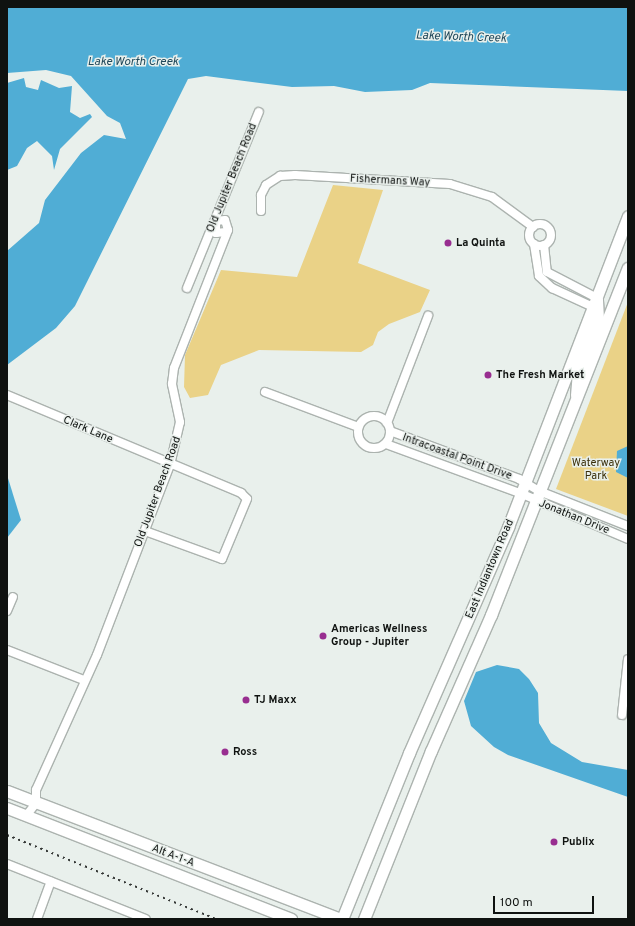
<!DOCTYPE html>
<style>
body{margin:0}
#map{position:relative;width:635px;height:926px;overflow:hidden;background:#e9f0ec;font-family:Overpass,sans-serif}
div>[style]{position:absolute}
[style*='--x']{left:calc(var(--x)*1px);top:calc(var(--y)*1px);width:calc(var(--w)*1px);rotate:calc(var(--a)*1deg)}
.green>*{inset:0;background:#ead287}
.water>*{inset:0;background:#50add5}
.roads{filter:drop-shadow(1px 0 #acb3af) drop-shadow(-1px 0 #acb3af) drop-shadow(0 1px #acb3af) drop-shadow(0 -1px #acb3af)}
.minor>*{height:8px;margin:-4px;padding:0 4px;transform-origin:4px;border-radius:4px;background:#fff}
.minor>.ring{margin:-4px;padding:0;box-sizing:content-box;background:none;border:8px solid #fff;border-radius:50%}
.major>*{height:11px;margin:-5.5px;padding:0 5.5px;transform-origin:5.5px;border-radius:5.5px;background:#fff}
.rail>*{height:2px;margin-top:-1px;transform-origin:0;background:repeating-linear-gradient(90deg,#363937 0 2px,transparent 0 6px)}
.dots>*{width:11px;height:11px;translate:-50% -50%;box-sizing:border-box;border:2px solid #e9f0ec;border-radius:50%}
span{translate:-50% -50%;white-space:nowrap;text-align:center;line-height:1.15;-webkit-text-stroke:3px #e9f0ec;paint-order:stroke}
.street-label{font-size:11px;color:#0f1210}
.poi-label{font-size:11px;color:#0f1210;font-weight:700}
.left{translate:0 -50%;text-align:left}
.park-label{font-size:11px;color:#3a2f0a}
.water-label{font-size:12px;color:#21495b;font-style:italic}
.frame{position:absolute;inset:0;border:8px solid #0f1210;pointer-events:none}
.scale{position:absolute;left:493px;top:896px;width:101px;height:18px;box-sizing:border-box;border:2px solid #0f1210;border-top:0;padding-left:5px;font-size:12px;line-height:14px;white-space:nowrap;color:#0f1210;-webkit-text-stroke:3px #e9f0ec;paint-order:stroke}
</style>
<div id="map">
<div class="green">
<i style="clip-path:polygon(333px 185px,383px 190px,358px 263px,430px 290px,420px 312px,389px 324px,378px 332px,373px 345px,361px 352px,259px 350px,221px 365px,208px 395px,190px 398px,184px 387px,185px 355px,221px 270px,297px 277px)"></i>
<i style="clip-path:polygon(628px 302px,628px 516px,556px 489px)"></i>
</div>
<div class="water">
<i style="clip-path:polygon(7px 7px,628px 7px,628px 91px,430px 83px,412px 90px,365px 92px,334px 86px,292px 87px,206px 76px,188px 79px,75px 306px,56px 328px,7px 365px,7px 251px,39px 223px,45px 200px,81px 153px,104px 135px,126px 139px,120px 123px,107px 116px,71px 76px,46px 70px,7px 73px)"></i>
<i style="clip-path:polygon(24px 78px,26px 87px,38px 90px,41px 80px,59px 88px,72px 86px,70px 112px,80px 118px,90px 114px,92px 117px,60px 149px,54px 170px,52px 156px,37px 141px,27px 148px,17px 166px,7px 170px,7px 83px)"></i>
<i style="clip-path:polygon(628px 446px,628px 478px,616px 472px,617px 451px)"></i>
<i style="clip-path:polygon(7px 475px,21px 520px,7px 538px)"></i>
<i style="clip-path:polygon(497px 665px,519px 669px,529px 679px,538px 693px,539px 723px,551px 743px,582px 762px,628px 770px,628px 797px,508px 755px,494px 747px,471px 726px,464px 701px,476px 672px)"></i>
</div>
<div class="roads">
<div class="minor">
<i style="--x:261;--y:211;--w:16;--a:-90"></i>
<i style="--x:261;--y:195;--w:11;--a:-63"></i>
<i style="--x:266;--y:185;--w:17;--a:-33"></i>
<i style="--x:280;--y:176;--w:15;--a:-4"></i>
<i style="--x:295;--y:175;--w:155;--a:3.3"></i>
<i style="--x:450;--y:184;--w:44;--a:17.2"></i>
<i style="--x:492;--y:197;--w:51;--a:36.2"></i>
<i class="ring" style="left:529px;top:224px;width:14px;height:14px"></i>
<i style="--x:534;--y:244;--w:32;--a:81"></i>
<i style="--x:539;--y:276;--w:18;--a:43"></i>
<i style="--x:552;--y:288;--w:45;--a:24.9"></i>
<i style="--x:544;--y:245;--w:27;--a:84"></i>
<i style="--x:547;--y:272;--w:56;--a:27.5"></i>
<i style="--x:187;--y:288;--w:190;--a:-67.8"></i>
<i style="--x:265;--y:392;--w:99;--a:20.6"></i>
<i style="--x:7;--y:395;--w:254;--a:22.7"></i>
<i style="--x:241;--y:493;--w:8;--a:45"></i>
<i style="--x:247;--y:499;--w:65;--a:112.6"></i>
<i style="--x:222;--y:559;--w:82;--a:-160"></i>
<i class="ring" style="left:358px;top:416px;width:24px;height:24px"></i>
<i style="--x:387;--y:423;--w:115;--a:-69"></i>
<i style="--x:390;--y:431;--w:138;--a:20.4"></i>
<i style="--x:519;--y:479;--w:23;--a:31"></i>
<i style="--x:539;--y:491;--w:96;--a:21.5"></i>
<i style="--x:386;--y:444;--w:143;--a:20.1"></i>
<i style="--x:520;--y:493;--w:117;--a:23.1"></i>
<i style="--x:7;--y:611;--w:15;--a:-67"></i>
<i style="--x:7;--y:650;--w:83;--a:21.3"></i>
<i style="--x:622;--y:715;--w:56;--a:-83.9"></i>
<i style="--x:26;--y:816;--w:16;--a:-52"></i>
<i style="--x:36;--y:803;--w:13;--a:-90"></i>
<i style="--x:36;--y:790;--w:148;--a:-65.7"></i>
<i style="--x:97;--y:655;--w:204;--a:-69"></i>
<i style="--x:170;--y:465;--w:44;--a:-76.9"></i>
<i style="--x:180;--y:422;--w:39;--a:-102"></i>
<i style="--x:172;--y:384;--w:16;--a:-83"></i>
<i style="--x:174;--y:368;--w:148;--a:-68.6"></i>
<i style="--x:228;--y:230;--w:10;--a:-107"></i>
<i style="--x:225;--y:220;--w:9;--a:174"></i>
<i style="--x:216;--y:221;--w:12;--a:90"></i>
<i style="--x:216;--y:233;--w:10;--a:-6"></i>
<i style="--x:7;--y:864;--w:149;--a:21.6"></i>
<i style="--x:37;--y:919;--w:40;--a:-69.8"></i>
</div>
<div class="major">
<i style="--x:576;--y:395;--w:25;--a:-85"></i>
<i style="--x:578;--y:370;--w:55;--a:-68.6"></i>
<i style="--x:598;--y:319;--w:20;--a:-93"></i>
<i style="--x:7;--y:791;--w:357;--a:21"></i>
<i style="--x:7;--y:808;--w:305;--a:21.3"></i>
<i style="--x:342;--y:919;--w:179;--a:-68"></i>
<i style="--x:409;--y:753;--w:247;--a:-66.3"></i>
<i style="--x:508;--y:527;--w:333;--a:-68.9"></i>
<i style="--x:364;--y:919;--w:181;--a:-68.3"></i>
<i style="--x:431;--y:751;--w:149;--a:-66.2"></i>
<i style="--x:491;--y:615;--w:373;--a:-68.5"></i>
</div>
</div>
<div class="rail">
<i style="--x:7;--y:835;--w:225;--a:21.9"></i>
</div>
<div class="dots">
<i style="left:448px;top:243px;background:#982e90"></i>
<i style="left:488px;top:375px;background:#982e90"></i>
<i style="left:323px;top:636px;background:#982e90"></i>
<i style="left:246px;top:700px;background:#982e90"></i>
<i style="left:225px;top:752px;background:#982e90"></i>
<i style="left:554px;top:842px;background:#982e90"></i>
</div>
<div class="street-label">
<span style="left:232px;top:178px;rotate:-68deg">Old Jupiter Beach Road</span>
<span style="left:390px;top:181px;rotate:3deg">Fishermans Way</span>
<span style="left:88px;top:430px;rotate:23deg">Clark Lane</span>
<span style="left:457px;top:457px;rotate:20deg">Intracoastal Point Drive</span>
<span style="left:158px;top:492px;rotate:-70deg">Old Jupiter Beach Road</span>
<span style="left:574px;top:517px;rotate:22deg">Jonathan Drive</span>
<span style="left:490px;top:569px;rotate:-67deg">East Indiantown Road</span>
<span style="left:173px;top:856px;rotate:21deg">Alt A-1-A</span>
</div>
<div class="poi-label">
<span class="left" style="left:456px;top:243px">La Quinta</span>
<span class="left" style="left:496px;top:375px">The Fresh Market</span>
<span class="left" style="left:331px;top:636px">Americas Wellness<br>Group - Jupiter</span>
<span class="left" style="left:254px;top:700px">TJ Maxx</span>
<span class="left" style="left:233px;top:752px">Ross</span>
<span class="left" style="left:562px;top:842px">Publix</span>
</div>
<div class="park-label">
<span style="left:596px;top:470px">Waterway<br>Park</span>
</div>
<div class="water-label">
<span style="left:461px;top:38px;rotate:2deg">Lake Worth Creek</span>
<span style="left:133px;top:63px">Lake Worth Creek</span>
</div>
<div class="frame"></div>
<div class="scale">100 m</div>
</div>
